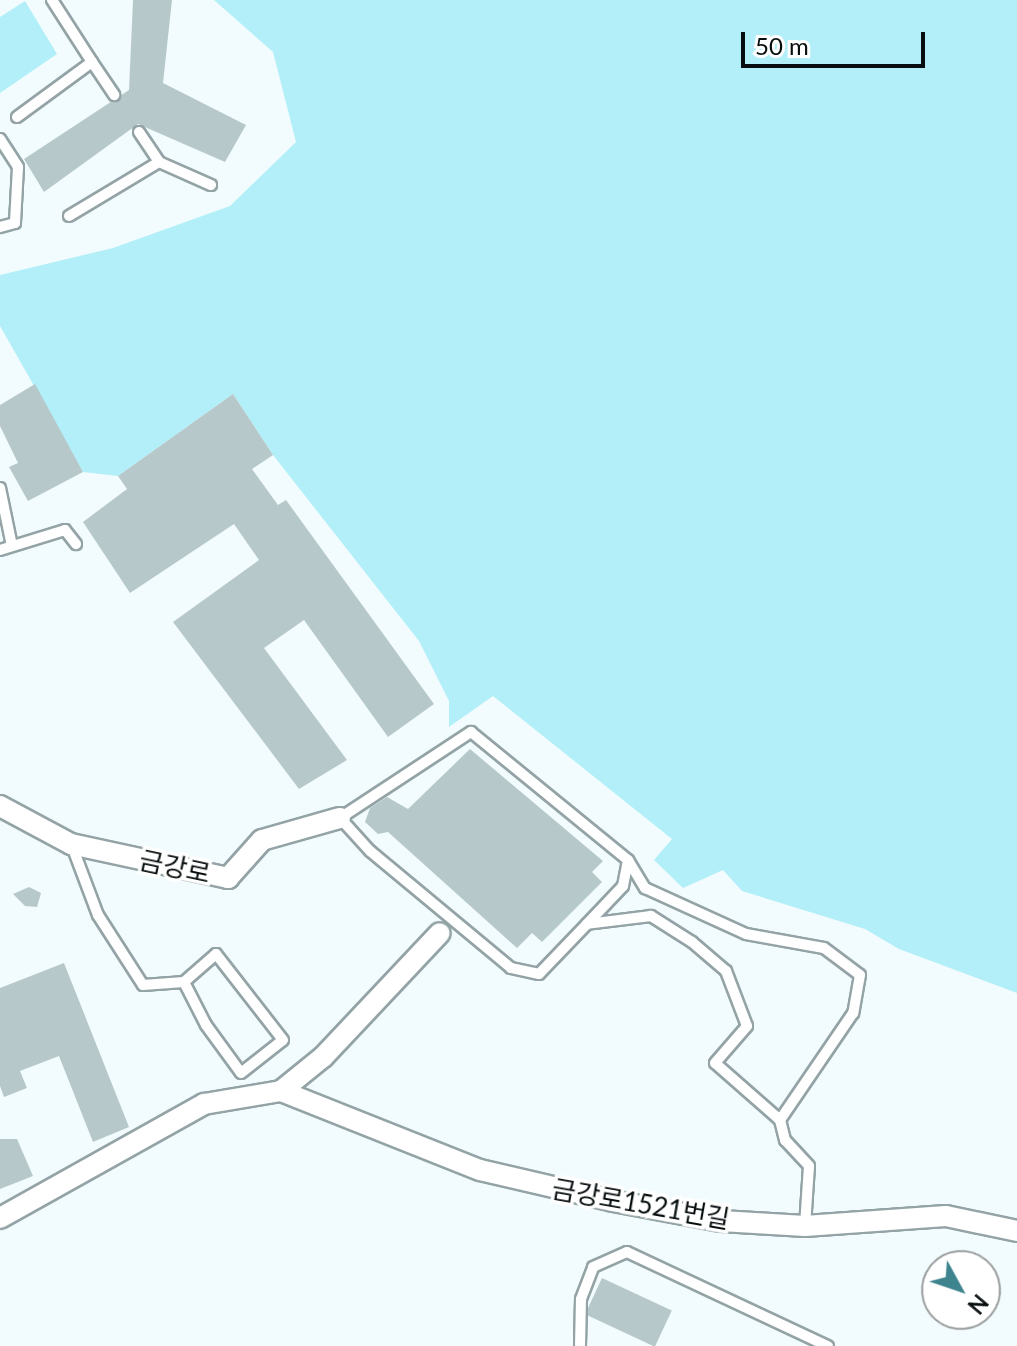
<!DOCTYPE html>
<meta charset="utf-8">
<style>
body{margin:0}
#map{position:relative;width:1017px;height:1346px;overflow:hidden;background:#f2fcfe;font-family:Lato,"Noto Sans KR",sans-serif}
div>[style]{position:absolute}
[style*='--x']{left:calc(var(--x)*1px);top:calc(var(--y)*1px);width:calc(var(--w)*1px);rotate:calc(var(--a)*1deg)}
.green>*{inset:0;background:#b2eff8}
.building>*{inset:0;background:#b7c8cb;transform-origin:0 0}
.roads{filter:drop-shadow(2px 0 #93a3a6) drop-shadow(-2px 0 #93a3a6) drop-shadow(0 2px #93a3a6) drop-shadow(0 -2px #93a3a6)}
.service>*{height:10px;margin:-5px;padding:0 5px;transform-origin:5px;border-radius:5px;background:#fff}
.minor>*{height:20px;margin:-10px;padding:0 10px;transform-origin:10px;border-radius:10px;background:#fff}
span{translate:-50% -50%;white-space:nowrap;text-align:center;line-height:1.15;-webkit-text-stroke:7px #fff;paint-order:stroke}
.street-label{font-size:26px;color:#080e0f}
.north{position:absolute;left:921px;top:1250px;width:80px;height:80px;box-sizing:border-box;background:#fff;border:2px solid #9c9f9f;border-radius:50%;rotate:130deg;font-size:22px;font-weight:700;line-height:32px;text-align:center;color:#080e0f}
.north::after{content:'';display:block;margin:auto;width:28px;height:36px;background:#3e848f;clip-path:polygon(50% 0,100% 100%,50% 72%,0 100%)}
.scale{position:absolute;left:741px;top:32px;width:184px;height:36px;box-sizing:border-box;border:4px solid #080e0f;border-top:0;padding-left:10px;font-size:24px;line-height:28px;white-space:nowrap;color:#080e0f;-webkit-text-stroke:6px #fff;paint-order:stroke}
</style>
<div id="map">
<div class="green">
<i style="clip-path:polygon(214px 0,1017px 0,1017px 993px,899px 949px,865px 929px,742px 891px,723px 870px,683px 888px,654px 860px,672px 839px,493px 696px,449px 727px,449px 701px,419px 641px,273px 455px,233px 394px,118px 476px,83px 472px,0 326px,0 275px,113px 248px,230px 206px,296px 142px,273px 52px)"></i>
<i style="clip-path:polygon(25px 1px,57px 54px,0 93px,0 17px)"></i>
</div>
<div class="building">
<i style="clip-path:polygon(133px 0,172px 0,163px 83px,246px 125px,225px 162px,138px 124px,44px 192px,24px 159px,129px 90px)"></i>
<i style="clip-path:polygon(35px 384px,83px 472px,28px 501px,9px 467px,18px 463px,0 426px,0 405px)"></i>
<i style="clip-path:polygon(233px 394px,273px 455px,252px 469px,278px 505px,286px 500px,434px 704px,388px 737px,304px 620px,264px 648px,347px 760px,299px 789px,173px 622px,259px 560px,234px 524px,130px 593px,83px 522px,127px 489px,118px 476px)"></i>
<i style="clip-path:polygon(470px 749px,603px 861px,592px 872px,602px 882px,542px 942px,532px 933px,517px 948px,388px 832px,378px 834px,365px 822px,370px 808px,387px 797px,408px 809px)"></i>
<i style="clip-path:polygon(29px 887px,41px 893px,37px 907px,25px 906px,13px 894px)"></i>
<i style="clip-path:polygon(64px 963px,129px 1127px,93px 1142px,59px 1056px,20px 1071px,27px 1088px,4px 1097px,0 1086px,0 988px)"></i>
<i style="clip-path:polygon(0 1139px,17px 1139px,33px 1176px,0 1189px)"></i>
<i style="left:602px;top:1278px;width:77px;height:40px;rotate:25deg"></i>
</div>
<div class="roads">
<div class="service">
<i style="--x:92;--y:62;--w:40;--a:56"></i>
<i style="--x:17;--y:117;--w:93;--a:-36.3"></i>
<i style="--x:92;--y:62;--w:74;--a:-122.8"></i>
<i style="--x:139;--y:132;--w:36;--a:56"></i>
<i style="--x:159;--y:162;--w:57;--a:23.9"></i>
<i style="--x:0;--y:139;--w:33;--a:57"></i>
<i style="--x:18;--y:167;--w:56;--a:93.1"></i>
<i style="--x:15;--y:223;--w:16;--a:165"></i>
<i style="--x:69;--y:216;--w:105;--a:-31"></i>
<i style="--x:0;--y:488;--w:59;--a:78.3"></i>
<i style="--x:0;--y:550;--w:68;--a:-17.1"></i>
<i style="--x:65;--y:530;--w:18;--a:52"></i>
<i style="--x:471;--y:732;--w:203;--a:39.2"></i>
<i style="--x:628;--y:860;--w:33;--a:59"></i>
<i style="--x:645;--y:888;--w:111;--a:24.5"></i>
<i style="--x:746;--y:934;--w:79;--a:10.2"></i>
<i style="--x:824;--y:948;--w:45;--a:36.9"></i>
<i style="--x:860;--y:975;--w:39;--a:100"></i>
<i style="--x:853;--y:1013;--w:130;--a:124.3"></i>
<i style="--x:780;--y:1120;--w:86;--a:-138.8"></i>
<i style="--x:715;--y:1063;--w:49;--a:-49.1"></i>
<i style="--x:747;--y:1026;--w:59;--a:-110.9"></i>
<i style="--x:726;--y:971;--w:45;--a:-139.5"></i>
<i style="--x:692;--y:942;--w:49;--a:-147.6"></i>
<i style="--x:651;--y:916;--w:64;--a:172.9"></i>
<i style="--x:587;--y:924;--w:69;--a:133.8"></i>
<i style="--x:539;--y:974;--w:29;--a:-168"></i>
<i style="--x:511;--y:968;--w:183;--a:-140.3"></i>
<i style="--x:370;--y:851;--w:45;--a:-132.3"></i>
<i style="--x:340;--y:818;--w:157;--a:-33.3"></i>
<i style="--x:72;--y:846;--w:74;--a:69.4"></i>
<i style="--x:98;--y:915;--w:83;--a:57.3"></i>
<i style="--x:143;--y:985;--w:41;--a:-4.2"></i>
<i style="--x:184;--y:982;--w:48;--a:62.9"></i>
<i style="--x:206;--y:1025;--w:59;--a:53.9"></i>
<i style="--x:241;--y:1073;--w:53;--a:-38.2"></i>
<i style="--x:283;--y:1040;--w:109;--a:-127.9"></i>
<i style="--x:216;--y:954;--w:43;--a:138.8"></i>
<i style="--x:587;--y:924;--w:52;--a:-46.5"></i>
<i style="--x:623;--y:886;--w:26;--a:-79"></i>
<i style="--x:780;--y:1120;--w:21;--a:76"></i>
<i style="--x:785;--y:1140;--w:35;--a:47"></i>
<i style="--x:809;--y:1166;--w:60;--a:93.8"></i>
<i style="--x:580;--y:1346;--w:47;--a:-88.8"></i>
<i style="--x:581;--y:1299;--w:34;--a:-69"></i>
<i style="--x:593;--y:1267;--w:37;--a:-24"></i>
<i style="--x:627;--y:1252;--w:222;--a:25.1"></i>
</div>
<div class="minor">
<i style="--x:0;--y:806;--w:81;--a:28.2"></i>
<i style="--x:71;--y:844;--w:161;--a:12.2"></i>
<i style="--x:228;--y:878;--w:51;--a:-48.2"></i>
<i style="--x:262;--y:840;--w:81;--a:-15.8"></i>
<i style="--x:281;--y:1091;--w:214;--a:21.7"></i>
<i style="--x:480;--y:1170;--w:137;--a:13.1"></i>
<i style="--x:613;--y:1201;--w:110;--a:10.5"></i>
<i style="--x:721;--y:1221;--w:84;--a:3.4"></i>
<i style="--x:805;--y:1226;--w:141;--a:-4.1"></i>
<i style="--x:946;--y:1216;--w:73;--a:11.9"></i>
<i style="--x:0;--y:1218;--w:234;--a:-29.2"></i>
<i style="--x:204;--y:1104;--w:78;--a:-9.6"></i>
<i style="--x:281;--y:1091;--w:54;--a:-39"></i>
<i style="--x:323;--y:1057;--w:170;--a:-46.7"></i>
</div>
</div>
<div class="street-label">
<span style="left:175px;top:867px;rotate:12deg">금강로</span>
<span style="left:641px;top:1204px;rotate:10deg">금강로1521번길</span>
</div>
<div class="north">N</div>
<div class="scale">50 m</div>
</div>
